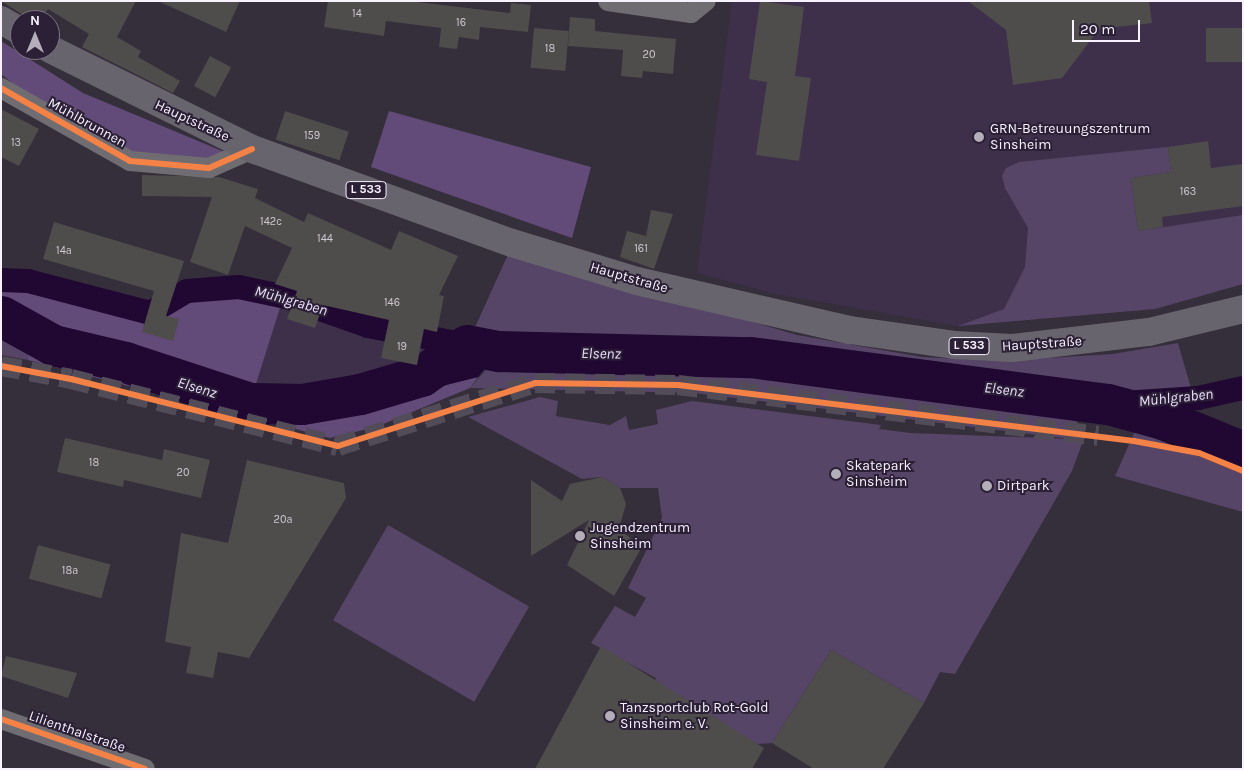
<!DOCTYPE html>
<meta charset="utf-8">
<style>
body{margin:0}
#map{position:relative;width:1244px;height:770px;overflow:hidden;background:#352e3b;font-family:Karla,sans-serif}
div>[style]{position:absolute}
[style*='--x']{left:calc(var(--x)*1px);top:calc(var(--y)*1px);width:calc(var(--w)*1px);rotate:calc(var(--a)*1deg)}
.built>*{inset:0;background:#3e304b}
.green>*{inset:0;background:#564566;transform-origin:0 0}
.forest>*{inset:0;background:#624b78}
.water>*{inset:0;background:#210832}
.canal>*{height:24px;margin:-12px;padding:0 12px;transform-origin:12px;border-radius:12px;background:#210832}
.river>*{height:41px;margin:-20.5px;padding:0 20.5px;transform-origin:20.5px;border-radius:20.5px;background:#210832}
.building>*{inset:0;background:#4f4c4c;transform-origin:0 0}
.street-tunnel>*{height:20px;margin-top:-10px;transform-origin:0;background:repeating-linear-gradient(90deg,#524b58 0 20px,transparent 0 30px)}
.street>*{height:20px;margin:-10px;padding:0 10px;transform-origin:10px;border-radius:10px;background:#706d72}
.primary>*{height:28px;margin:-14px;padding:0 14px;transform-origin:14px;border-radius:14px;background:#68646d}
.cycleway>*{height:6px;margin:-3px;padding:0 3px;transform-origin:3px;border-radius:3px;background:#f48246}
.dots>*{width:14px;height:14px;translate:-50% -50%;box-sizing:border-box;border:2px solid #2b2036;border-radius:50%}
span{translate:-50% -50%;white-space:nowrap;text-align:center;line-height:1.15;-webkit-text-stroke:4px #2b2036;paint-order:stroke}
.number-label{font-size:11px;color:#cec8d2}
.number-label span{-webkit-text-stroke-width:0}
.shield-label span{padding:1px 4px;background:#2b2036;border:1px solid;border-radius:4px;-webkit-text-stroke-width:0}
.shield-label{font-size:12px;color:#f8f2fe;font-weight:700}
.street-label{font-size:14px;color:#f8f2fe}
.poi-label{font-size:14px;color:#f8f2fe}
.left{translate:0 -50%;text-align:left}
.water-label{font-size:15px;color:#ecddfd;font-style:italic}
.frame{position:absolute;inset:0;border:2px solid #f8f2fe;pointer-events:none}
.north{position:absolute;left:10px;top:10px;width:50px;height:50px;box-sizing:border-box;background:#2b2036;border:1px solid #7d7486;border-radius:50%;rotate:0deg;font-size:14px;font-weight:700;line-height:20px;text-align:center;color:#f8f2fe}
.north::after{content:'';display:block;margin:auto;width:18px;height:22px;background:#b4adba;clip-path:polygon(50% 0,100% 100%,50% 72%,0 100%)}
.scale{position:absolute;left:1072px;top:20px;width:68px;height:22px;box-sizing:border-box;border:2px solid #f8f2fe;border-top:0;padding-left:6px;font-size:15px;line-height:18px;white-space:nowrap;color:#f8f2fe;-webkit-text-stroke:4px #2b2036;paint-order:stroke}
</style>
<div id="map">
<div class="built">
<i style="clip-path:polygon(732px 1px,1243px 1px,1243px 284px,1155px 309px,958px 326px,771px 293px,697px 273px)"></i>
<i style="clip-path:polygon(285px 292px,372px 324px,467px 345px,421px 376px,360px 394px,302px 404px,250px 403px)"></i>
</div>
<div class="green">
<i style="clip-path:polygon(1168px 147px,1171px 172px,1131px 178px,1138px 231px,1243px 215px,1243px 284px,1155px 309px,958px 326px,1004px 309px,1025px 267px,1028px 228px,1005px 188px,1002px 176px,1006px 168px,1019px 162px)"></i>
<i style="clip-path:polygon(510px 250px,797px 335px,922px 357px,998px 361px,1113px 354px,1178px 343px,1193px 395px,1068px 393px,1083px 441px,1072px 471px,955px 674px,940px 672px,924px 703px,831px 650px,772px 743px,757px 744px,653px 684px,656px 678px,591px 643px,615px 606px,635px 617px,646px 598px,628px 588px,662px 518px,658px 488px,620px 488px,602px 477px,582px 479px,468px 417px,540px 397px,558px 401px,556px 416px,610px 425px,626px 416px,629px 430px,658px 424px,656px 410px,692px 401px,881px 425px,879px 429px,911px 433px,1071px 439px,694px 393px,470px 388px,503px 350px,467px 345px)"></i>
<i style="clip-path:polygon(1px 320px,26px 337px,28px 360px,1px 355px)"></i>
<i style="clip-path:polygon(1135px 431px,1243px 470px,1243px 512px,1115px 476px)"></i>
<i style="left:388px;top:525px;width:163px;height:110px;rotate:30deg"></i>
</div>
<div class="forest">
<i style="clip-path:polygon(1px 41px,83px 93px,227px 153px,209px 164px,129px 154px,23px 92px,1px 74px)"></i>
<i style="clip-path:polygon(389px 111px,591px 167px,572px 238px,371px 167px)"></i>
<i style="clip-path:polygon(1px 275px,25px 275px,159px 308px,183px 286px,233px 281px,285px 292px,250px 403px,302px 404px,434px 388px,478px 377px,470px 388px,376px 427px,330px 438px,28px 360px,26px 337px,1px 320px)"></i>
</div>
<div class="water">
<i style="clip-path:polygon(467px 345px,499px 351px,478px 377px,434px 388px,360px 394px,421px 376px)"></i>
</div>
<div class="canal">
<i style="--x:1;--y:280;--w:27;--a:2"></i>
<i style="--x:28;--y:281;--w:126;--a:14.7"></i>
<i style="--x:150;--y:313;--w:43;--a:-30.7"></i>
<i style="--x:187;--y:291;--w:52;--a:-4.4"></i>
<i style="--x:239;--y:287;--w:48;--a:12"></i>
<i style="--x:286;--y:297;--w:87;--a:19.5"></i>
<i style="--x:368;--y:326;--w:101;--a:10.9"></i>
<i style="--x:1108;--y:404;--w:90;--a:-3.8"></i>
<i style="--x:1198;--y:398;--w:46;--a:-12.5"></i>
</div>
<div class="river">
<i style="--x:1;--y:316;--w:60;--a:29.1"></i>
<i style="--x:53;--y:345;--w:74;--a:13.3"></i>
<i style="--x:125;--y:362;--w:132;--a:18.2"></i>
<i style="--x:250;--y:403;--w:52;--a:1.1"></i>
<i style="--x:302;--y:404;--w:59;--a:-9.8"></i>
<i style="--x:360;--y:394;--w:64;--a:-16.4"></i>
<i style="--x:421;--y:376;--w:55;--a:-34"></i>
<i style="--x:467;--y:345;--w:33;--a:11"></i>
<i style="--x:499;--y:351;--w:251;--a:1.4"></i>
<i style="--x:750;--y:357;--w:361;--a:7.5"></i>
<i style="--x:1108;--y:404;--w:57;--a:15.3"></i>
<i style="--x:1163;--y:419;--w:87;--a:22.4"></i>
</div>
<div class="building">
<i style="clip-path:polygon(1px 1px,136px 1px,117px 37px,141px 51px,138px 57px,180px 81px,173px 93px,82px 47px,89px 34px,48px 9px,41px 20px,31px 20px)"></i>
<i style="clip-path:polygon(158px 1px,240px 1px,226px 32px)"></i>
<i style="clip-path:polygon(328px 1px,408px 1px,510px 13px,511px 3px,531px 5px,528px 32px,480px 27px,479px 40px,459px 37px,457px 49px,439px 47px,441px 28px,386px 21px,384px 36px,324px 27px)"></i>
<i style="clip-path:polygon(760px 1px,804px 7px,795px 76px,811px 78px,799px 161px,756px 155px,767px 82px,749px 79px)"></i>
<i style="clip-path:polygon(968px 1px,1149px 1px,1152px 23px,1099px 29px,1062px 78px,1013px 85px,1006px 30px)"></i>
<i style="clip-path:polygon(570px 17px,595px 19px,595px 31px,676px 39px,673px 74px,643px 71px,642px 78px,621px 76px,623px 50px,568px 46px)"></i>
<i style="left:534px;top:28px;width:35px;height:40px;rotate:5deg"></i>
<i style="left:1243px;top:28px;width:34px;height:37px;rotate:90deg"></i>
<i style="left:210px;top:56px;width:24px;height:34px;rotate:28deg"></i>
<i style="clip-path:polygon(1px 109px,39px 129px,19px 166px,1px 157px)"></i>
<i style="left:285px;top:111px;width:67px;height:30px;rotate:18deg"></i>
<i style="clip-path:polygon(1208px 141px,1211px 168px,1243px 164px,1243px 206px,1162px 217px,1163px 227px,1138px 231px,1131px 178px,1171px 172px,1168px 147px)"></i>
<i style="clip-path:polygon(142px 175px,219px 177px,258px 189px,255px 198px,304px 222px,308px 213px,391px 250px,399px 231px,458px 256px,439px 295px,444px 296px,437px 332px,424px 329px,417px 365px,381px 358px,389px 320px,323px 305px,315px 328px,287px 319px,297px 291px,275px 284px,292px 248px,245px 226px,228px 275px,190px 262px,212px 197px,142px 196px)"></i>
<i style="clip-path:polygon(651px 210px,673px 214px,654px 269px,620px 257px,627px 231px,646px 236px)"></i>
<i style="clip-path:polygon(54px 222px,184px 261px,166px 316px,179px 319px,173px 341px,142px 332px,154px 291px,43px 259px)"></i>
<i style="clip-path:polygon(65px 438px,162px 460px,164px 449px,210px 460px,201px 498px,124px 480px,123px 487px,57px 472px)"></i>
<i style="clip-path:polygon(247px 460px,344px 483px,346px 498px,249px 658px,218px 652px,213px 678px,186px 673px,191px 647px,165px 642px,181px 533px,228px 543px)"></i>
<i style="clip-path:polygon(602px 477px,620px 488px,626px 504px,619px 529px,642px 547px,614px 596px,567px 565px,589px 520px,531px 556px,531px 480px,562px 501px,570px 484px)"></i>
<i style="left:38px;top:545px;width:75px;height:35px;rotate:15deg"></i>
<i style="clip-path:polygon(601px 646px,764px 748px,752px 769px,535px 769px)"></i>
<i style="clip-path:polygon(831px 650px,924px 703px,883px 769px,814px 769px,772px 743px)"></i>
<i style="clip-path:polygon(6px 656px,77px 673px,68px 698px,1px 676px)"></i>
</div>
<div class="street-tunnel">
<i style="--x:1;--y:366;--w:71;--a:10.5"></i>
<i style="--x:71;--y:379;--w:275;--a:14.1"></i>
<i style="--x:338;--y:446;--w:207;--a:-17.7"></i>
<i style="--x:535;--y:383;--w:143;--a:0.8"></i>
<i style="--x:678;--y:385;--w:423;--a:6.9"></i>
</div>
<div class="street">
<i style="--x:608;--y:1;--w:84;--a:8.2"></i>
<i style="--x:691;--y:13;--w:19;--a:-39"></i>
<i style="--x:1;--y:88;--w:148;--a:29.5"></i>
<i style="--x:130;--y:161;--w:79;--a:5.1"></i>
<i style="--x:209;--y:168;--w:47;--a:-23.8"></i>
<i style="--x:1;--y:719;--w:152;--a:19.1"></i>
</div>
<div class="primary">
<i style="--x:1;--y:20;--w:22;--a:30"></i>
<i style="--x:50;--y:49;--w:225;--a:26.3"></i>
<i style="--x:252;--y:149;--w:276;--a:19.9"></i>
<i style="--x:512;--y:243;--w:131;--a:16.9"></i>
<i style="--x:637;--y:281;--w:219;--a:13"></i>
<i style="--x:850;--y:330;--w:105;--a:8.2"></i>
<i style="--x:954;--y:345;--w:58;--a:3"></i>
<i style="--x:1012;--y:348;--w:138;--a:-6.7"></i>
<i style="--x:1149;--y:332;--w:97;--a:-13.7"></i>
</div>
<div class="cycleway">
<i style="--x:1;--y:88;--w:148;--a:29.5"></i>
<i style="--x:130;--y:161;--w:79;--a:5.1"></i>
<i style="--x:209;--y:168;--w:47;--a:-23.8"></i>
<i style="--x:1;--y:366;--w:71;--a:10.5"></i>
<i style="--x:71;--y:379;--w:275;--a:14.1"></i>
<i style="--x:338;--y:446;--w:207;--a:-17.7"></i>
<i style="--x:535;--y:383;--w:143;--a:0.8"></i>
<i style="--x:678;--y:385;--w:459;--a:7"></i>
<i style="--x:1134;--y:441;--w:66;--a:10.5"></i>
<i style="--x:1199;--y:453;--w:48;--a:22.2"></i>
<i style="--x:1;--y:719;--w:152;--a:19.1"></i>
</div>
<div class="dots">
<i style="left:979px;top:137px;background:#b4adba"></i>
<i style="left:836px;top:474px;background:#b4adba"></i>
<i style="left:987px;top:486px;background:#b4adba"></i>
<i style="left:580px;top:536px;background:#b4adba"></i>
<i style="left:610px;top:716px;background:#b4adba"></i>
</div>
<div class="number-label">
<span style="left:357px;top:14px">14</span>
<span style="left:461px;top:23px">16</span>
<span style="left:550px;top:49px">18</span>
<span style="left:649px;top:55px">20</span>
<span style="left:312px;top:136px">159</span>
<span style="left:16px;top:143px">13</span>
<span style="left:1188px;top:192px">163</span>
<span style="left:271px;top:222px">142c</span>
<span style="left:325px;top:239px">144</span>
<span style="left:641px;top:249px">161</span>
<span style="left:64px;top:251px">14a</span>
<span style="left:392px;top:303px">146</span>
<span style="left:402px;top:347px">19</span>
<span style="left:94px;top:463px">18</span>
<span style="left:183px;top:473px">20</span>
<span style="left:283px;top:520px">20a</span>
<span style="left:70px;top:571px">18a</span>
</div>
<div class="shield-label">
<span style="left:366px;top:190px">L 533</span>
<span style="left:969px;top:346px">L 533</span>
</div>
<div class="street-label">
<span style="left:192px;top:121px;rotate:25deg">Hauptstraße</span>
<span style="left:87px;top:123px;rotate:29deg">Mühlbrunnen</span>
<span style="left:629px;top:278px;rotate:16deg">Hauptstraße</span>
<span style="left:1042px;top:344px;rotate:-4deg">Hauptstraße</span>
<span style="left:77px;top:732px;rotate:19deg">Lilienthalstraße</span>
</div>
<div class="poi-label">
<span class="left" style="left:990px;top:137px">GRN-Betreuungszentrum<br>Sinsheim</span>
<span class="left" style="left:846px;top:474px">Skatepark<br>Sinsheim</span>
<span class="left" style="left:997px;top:486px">Dirtpark</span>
<span class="left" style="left:590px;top:536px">Jugendzentrum<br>Sinsheim</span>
<span class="left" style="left:620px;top:716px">Tanzsportclub Rot-Gold<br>Sinsheim e. V.</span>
</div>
<div class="water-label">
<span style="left:291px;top:301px;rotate:16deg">Mühlgraben</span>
<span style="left:601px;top:354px;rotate:1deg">Elsenz</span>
<span style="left:197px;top:388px;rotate:17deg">Elsenz</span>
<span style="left:1004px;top:390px;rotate:7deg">Elsenz</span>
<span style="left:1176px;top:398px;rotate:-6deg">Mühlgraben</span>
</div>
<div class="frame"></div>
<div class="north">N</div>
<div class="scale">20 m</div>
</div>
